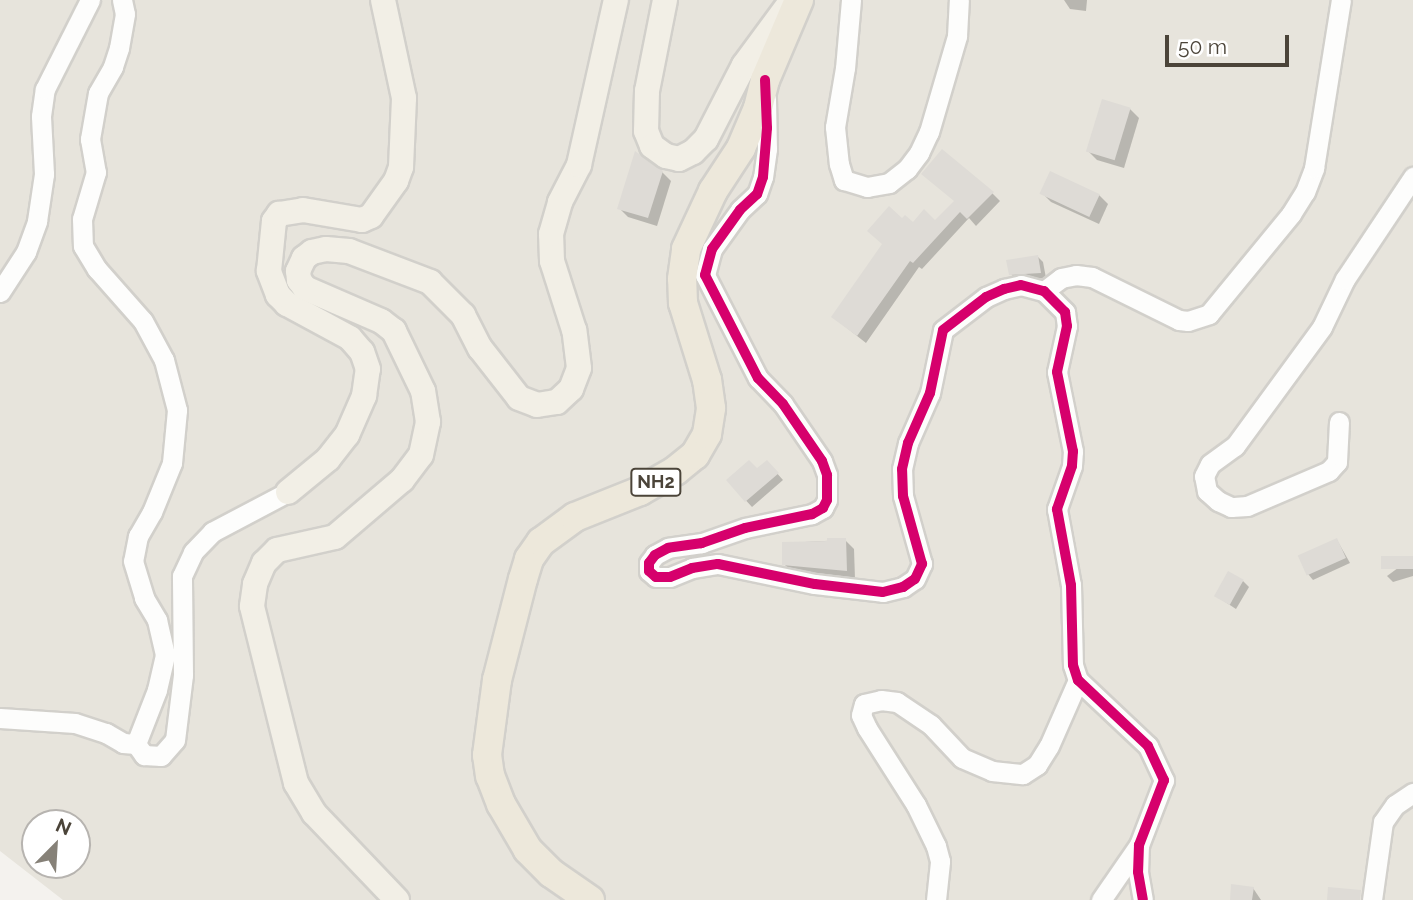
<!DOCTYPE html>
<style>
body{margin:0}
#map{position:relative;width:1413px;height:900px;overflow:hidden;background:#f4f2ee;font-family:Raleway,sans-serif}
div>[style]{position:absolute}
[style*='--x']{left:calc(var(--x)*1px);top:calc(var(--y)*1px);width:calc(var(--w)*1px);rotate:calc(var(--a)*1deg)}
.residential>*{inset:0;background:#e7e4dc}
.shadow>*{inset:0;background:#0003}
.building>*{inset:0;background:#dedbd6;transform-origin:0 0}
.roads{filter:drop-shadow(2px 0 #d2d0cb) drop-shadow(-2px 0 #d2d0cb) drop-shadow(0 2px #d2d0cb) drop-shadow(0 -2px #d2d0cb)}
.minor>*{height:19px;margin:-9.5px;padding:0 9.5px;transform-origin:9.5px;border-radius:9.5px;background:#fdfdfc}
.major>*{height:24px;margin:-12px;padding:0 12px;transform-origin:12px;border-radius:12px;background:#f2efe6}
.highway>*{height:28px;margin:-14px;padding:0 14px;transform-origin:14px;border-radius:14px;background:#ede8db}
.cycleway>*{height:10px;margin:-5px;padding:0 5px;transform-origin:5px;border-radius:5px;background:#d6006c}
span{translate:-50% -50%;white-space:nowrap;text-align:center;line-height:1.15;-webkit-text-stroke:5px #fff;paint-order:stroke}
.shield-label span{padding:2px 5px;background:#fff;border:2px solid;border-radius:5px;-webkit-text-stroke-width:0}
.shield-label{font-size:18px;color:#4b4439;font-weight:700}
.north{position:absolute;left:21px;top:809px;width:70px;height:70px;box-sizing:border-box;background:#fff;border:2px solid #b7b4b0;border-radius:50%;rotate:24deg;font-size:19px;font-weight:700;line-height:28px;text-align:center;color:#4b4439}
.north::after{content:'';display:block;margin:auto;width:24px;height:32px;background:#868178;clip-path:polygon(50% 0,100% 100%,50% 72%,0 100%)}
.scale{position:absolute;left:1165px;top:35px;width:124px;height:32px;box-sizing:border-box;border:4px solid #4b4439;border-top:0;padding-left:9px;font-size:21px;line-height:24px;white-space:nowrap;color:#4b4439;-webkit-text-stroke:5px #fff;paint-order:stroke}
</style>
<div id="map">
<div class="residential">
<i style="clip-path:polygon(evenodd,0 0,1413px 0,1413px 900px,63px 900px,0 851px,0 0,35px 823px,77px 823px,77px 865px,35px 865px,35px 823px)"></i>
</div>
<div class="shadow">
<i style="clip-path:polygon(1064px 0,1087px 0,1086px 11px,1070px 9px)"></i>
<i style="clip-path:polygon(1130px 109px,1139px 118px,1124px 168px,1097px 160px,1088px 151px)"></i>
<i style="clip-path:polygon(662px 172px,671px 181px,657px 226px,628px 217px,619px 208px)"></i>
<i style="clip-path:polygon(992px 193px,1000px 201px,976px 226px,969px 218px,922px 269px,919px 267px,866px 343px,833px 317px,902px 221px,913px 224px,935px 222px)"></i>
<i style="clip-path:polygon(1042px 193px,1099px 195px,1108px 204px,1099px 224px,1051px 202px)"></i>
<i style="clip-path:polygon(1038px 257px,1043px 262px,1046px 278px,1017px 280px,1011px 274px)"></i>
<i style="clip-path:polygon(767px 462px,783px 480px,752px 507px,728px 481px,757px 470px)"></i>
<i style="clip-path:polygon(845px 540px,854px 549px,855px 579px,793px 573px,784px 564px,784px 543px)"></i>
<i style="clip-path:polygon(1337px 540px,1350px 563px,1313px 580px,1308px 574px)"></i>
<i style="clip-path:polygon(1413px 557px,1413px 576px,1393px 582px,1387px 576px)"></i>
<i style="clip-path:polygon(1243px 581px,1249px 587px,1236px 609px,1216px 596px)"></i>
<i style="clip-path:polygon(1253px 888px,1261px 900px,1231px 900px)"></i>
</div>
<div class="building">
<i style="left:1102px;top:99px;width:30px;height:55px;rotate:17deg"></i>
<i style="clip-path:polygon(942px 149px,994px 192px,967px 219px,960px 212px,913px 263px,910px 261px,857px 336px,831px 317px,882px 244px,867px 231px,889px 206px,902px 218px,905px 215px,913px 222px,924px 209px,935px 220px,954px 201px,921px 174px)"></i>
<i style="clip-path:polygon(635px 151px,663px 171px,648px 218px,617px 209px)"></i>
<i style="left:1050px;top:171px;width:55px;height:25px;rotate:25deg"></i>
<i style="clip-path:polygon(1038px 255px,1041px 273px,1009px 275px,1006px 260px)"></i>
<i style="clip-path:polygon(749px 460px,757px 468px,767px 460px,779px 473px,745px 502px,726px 480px)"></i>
<i style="clip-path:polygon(827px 538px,846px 538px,847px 571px,782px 565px,782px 542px,827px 541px)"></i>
<i style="left:1337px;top:538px;width:22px;height:43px;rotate:66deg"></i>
<i style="left:1413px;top:556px;width:13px;height:32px;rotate:90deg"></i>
<i style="left:1228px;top:571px;width:18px;height:29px;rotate:29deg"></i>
<i style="clip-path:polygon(1231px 884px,1254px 887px,1252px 900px,1230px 900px)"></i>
<i style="clip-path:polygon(1328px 887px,1361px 890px,1360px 900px,1327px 900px)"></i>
</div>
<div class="roads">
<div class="minor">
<i style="--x:122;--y:0;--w:14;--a:78"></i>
<i style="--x:125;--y:14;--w:35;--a:100"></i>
<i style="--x:119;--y:48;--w:20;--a:108"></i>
<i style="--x:113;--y:67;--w:30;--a:120"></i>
<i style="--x:98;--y:93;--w:47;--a:99.9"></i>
<i style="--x:90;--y:139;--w:34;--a:80"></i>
<i style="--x:96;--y:172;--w:49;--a:106.6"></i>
<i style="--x:82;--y:219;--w:27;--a:88"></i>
<i style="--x:83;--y:246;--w:27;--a:59"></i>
<i style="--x:97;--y:269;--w:69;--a:48.5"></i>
<i style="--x:143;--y:321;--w:44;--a:61.7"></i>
<i style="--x:164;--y:360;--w:52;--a:75.4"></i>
<i style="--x:177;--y:410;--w:53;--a:95.4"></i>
<i style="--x:172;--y:463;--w:53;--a:112.2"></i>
<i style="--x:152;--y:512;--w:28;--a:120"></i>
<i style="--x:138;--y:536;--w:25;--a:101"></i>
<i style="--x:133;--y:561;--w:39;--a:73"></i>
<i style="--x:144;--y:598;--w:26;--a:59"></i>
<i style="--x:157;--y:620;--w:36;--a:77"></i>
<i style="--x:165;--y:655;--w:36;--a:103"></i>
<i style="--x:157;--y:690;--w:58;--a:111.3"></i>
<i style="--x:136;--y:744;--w:14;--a:54"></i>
<i style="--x:144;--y:755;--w:17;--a:3"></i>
<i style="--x:161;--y:756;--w:21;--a:-49"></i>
<i style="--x:175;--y:740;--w:65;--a:-83"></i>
<i style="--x:183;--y:675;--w:99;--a:-90.6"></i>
<i style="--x:182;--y:576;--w:26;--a:-65"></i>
<i style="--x:193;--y:552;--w:28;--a:-46"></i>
<i style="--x:212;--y:532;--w:86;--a:-27.8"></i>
<i style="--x:851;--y:0;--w:68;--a:95"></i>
<i style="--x:845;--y:68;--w:60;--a:99.6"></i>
<i style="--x:835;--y:127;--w:37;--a:84"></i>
<i style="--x:839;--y:164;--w:17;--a:73"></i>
<i style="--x:844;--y:180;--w:24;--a:17"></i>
<i style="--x:867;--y:187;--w:22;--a:-10"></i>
<i style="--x:889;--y:183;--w:23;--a:-38"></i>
<i style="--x:907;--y:169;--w:20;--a:-53"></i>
<i style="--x:919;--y:153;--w:23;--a:-65"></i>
<i style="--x:929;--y:132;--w:100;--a:-73.7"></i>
<i style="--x:957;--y:36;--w:36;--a:-87"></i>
<i style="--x:766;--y:99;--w:50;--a:88.9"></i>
<i style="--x:767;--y:149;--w:28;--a:98"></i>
<i style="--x:763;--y:177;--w:18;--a:109"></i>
<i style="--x:757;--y:194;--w:23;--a:137"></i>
<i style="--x:740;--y:210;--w:48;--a:125.7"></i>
<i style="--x:712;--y:249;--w:27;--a:105"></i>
<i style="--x:705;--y:275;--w:116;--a:62.8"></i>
<i style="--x:758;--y:378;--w:36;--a:46"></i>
<i style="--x:783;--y:404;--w:69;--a:55.6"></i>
<i style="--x:822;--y:461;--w:15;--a:70"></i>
<i style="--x:827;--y:475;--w:25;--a:90"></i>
<i style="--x:827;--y:500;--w:9;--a:117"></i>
<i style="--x:823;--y:508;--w:13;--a:151"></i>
<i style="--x:812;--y:514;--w:68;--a:168.2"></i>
<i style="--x:745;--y:528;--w:46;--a:160.8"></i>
<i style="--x:702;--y:543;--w:34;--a:172"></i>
<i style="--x:668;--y:548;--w:15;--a:152"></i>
<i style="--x:655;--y:555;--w:10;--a:127"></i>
<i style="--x:649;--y:563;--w:8;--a:90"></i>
<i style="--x:649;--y:571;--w:9;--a:41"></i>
<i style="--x:656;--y:577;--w:14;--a:0"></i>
<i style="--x:670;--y:577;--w:24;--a:-22"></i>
<i style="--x:692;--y:568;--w:26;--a:-9"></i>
<i style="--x:718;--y:564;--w:99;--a:11.7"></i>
<i style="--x:815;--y:584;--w:68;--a:6.7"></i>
<i style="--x:883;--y:592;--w:21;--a:-14"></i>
<i style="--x:903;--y:587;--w:14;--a:-34"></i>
<i style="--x:915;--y:579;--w:17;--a:-65"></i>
<i style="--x:922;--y:564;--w:71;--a:-105.6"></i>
<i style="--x:903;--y:496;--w:27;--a:-92"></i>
<i style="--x:902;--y:469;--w:27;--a:-77"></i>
<i style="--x:908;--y:443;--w:55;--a:-66.3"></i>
<i style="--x:930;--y:393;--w:64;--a:-78.3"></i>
<i style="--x:943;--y:330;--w:54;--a:-37.5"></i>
<i style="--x:986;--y:297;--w:20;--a:-24"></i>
<i style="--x:1004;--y:289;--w:17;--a:-13"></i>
<i style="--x:1021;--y:285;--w:24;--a:15"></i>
<i style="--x:1044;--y:291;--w:30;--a:45"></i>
<i style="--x:1065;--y:312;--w:14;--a:82"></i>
<i style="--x:1067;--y:326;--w:47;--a:102.3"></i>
<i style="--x:1057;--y:372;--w:81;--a:78.6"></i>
<i style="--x:1073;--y:451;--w:15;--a:94"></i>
<i style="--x:1072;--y:466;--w:46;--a:109.2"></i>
<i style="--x:1057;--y:509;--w:77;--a:79.6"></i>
<i style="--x:1071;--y:585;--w:80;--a:88.6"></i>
<i style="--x:1073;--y:665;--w:16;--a:72"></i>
<i style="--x:1078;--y:680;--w:96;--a:43.3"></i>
<i style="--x:1148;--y:746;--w:38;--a:65"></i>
<i style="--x:1164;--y:780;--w:70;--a:111"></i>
<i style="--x:1139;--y:845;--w:27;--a:92"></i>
<i style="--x:1138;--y:872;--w:28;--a:80"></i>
<i style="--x:1044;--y:291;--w:21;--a:-37"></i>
<i style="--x:1061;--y:278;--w:15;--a:-11"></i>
<i style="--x:1076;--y:275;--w:16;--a:7"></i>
<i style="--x:1092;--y:277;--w:97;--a:26.3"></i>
<i style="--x:1179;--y:320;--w:9;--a:6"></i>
<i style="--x:1188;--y:321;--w:22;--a:-18"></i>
<i style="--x:1209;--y:314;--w:129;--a:-50.6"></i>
<i style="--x:1291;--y:214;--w:26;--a:-58"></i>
<i style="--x:1305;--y:192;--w:26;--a:-69"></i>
<i style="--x:1314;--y:168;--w:170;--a:-80.9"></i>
<i style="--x:0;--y:292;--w:48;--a:-57"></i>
<i style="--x:26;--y:252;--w:33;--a:-70"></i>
<i style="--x:37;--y:221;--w:48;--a:-81.5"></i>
<i style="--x:44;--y:174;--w:58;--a:-93"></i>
<i style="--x:41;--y:116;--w:27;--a:-82"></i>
<i style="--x:45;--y:89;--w:100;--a:-63.2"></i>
<i style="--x:1339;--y:422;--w:40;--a:92.9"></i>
<i style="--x:1337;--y:462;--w:12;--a:132"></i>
<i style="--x:1329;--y:471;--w:89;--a:156.9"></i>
<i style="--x:1247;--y:506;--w:16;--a:176"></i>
<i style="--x:1231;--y:507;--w:14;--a:-155"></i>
<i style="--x:1218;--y:501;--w:15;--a:-138"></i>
<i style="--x:1207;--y:491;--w:15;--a:-101"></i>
<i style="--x:1204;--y:476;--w:13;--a:-63"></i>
<i style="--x:1210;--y:464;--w:31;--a:-36"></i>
<i style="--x:1235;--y:446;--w:147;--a:-53.8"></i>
<i style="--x:1322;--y:327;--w:53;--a:-64.4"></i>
<i style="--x:1345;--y:279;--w:123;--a:-56.3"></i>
<i style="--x:0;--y:718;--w:75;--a:3.8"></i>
<i style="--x:75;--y:723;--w:33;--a:18"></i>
<i style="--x:106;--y:733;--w:20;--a:30"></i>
<i style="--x:123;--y:743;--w:13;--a:4"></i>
<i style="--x:936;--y:900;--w:39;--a:-84"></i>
<i style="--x:940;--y:861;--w:16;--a:-105"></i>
<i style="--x:936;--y:846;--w:46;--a:-116"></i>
<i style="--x:916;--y:805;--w:91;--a:-122.5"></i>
<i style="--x:867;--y:728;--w:14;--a:-115"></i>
<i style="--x:861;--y:715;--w:11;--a:-75"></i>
<i style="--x:864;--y:704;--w:17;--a:-13"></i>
<i style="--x:881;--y:700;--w:16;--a:7"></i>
<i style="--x:897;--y:702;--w:41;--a:34.1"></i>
<i style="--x:931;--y:725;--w:45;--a:46.8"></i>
<i style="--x:962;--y:758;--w:33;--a:23"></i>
<i style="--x:992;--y:771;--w:31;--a:6"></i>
<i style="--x:1023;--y:774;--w:17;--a:-33"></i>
<i style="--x:1037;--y:765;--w:22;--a:-58"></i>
<i style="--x:1049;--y:746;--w:72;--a:-66.3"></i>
<i style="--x:1101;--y:900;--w:67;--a:-55.4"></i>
<i style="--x:1372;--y:900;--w:79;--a:-82"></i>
<i style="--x:1383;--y:822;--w:21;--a:-55"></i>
<i style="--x:1395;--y:805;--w:22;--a:-34"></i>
</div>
<div class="major">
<i style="--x:665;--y:0;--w:93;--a:101.2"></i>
<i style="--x:647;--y:91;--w:40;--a:91.4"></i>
<i style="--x:646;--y:131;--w:16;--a:68"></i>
<i style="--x:652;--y:146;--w:17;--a:36"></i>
<i style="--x:666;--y:156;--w:13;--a:13"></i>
<i style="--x:679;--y:159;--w:16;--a:-27"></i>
<i style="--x:693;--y:152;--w:18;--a:-45"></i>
<i style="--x:706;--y:139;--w:83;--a:-62.8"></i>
<i style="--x:744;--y:65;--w:81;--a:-53.6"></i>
<i style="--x:288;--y:492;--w:52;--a:-39.5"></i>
<i style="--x:328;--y:459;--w:31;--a:-52"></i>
<i style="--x:347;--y:435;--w:43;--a:-66.4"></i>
<i style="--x:364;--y:396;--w:27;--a:-82"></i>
<i style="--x:368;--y:369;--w:18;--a:-109"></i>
<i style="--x:362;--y:352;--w:18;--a:-131"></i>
<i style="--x:350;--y:338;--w:72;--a:-151.6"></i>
<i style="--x:287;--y:304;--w:13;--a:-135"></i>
<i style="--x:278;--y:295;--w:26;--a:-111"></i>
<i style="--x:269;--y:271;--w:50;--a:-84.3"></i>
<i style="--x:274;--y:221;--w:9;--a:-54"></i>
<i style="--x:279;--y:214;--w:24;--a:-9"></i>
<i style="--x:303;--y:210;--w:60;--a:9.6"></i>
<i style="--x:362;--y:220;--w:10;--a:-24"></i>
<i style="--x:371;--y:216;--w:43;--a:-54.5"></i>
<i style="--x:396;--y:181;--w:15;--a:-70"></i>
<i style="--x:401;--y:167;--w:69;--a:-87.5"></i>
<i style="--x:404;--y:98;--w:100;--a:-102.1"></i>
<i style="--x:397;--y:900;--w:120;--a:-133.7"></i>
<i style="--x:314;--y:813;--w:35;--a:-121"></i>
<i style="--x:296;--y:783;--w:182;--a:-104"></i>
<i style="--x:252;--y:606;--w:22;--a:-82"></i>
<i style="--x:255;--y:584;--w:23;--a:-67"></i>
<i style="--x:264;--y:563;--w:18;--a:-45"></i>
<i style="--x:277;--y:550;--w:59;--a:-12.6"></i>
<i style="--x:335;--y:537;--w:88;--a:-40.4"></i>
<i style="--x:402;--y:480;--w:31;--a:-53"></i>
<i style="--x:421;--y:455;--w:34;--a:-78"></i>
<i style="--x:428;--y:422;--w:31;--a:-99"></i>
<i style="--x:423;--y:391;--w:67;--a:-115.8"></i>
<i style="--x:394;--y:331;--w:16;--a:-142"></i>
<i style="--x:381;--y:321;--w:83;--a:-156.5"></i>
<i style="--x:305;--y:288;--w:10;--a:-127"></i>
<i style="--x:299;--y:280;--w:9;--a:-96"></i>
<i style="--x:298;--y:271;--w:14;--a:-65"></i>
<i style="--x:304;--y:258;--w:10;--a:-37"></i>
<i style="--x:312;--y:252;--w:14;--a:-12"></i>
<i style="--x:326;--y:249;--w:23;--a:5"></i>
<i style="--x:349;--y:251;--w:87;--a:20.9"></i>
<i style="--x:430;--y:282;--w:47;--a:45"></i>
<i style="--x:463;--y:315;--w:37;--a:63"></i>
<i style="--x:480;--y:348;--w:63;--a:52"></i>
<i style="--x:519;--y:398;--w:19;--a:21"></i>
<i style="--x:537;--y:405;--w:20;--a:-9"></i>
<i style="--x:557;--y:402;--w:19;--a:-43"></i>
<i style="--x:571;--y:389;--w:22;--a:-69"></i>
<i style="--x:579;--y:368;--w:38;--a:-97"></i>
<i style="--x:574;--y:330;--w:72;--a:-107.7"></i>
<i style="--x:552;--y:261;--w:27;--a:-92"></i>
<i style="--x:551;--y:234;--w:33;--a:-74"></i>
<i style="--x:560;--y:202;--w:42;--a:-62.8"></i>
<i style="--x:579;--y:165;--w:169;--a:-77.4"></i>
</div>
<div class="highway">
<i style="--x:590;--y:900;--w:47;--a:-145.3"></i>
<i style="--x:551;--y:873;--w:33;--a:-135"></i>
<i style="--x:528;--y:850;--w:53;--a:-120.4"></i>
<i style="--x:501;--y:804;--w:30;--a:-111"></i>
<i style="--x:490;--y:776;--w:21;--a:-98"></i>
<i style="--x:487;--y:755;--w:76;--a:-82.4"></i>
<i style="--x:497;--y:680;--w:104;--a:-75.6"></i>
<i style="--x:523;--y:579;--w:21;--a:-73"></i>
<i style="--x:529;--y:559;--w:21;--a:-55"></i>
<i style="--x:541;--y:542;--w:42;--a:-36.3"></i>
<i style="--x:575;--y:517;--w:70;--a:-21.8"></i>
<i style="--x:640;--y:491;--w:40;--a:-29.7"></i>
<i style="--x:675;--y:471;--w:26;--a:-39"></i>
<i style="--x:695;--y:455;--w:24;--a:-60"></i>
<i style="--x:707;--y:434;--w:26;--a:-81"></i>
<i style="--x:711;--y:408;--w:28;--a:-98"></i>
<i style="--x:707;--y:380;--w:81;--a:-107.3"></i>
<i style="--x:683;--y:303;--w:24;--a:-92"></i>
<i style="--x:682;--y:279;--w:30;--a:-82"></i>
<i style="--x:686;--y:249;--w:64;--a:-65"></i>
<i style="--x:713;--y:191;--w:51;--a:-56.9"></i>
<i style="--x:741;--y:148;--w:43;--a:-67"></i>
<i style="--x:758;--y:108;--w:29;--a:-76"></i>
<i style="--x:765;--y:80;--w:87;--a:-67"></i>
</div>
</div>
<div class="cycleway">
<i style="--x:765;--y:80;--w:48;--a:87.6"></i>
<i style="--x:767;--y:128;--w:49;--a:94.7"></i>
<i style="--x:763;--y:177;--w:18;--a:109"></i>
<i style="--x:757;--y:194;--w:23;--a:137"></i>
<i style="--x:740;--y:210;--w:48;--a:125.7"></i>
<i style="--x:712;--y:249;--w:27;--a:105"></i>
<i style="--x:705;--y:275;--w:116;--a:62.8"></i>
<i style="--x:758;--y:378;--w:36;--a:46"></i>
<i style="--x:783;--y:404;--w:69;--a:55.6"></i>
<i style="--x:822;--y:461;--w:15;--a:70"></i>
<i style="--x:827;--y:475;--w:25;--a:90"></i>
<i style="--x:827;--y:500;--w:9;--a:117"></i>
<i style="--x:823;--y:508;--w:13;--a:151"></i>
<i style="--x:812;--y:514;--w:68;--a:168.2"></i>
<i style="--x:745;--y:528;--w:46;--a:160.8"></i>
<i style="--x:702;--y:543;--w:34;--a:172"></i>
<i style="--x:668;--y:548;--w:15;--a:152"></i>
<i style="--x:655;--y:555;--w:10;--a:127"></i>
<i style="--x:649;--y:563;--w:8;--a:90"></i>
<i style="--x:649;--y:571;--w:9;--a:41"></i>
<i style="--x:656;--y:577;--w:14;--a:0"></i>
<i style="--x:670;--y:577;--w:24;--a:-22"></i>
<i style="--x:692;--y:568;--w:26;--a:-9"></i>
<i style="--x:718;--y:564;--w:99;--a:11.7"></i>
<i style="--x:815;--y:584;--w:68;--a:6.7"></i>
<i style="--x:883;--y:592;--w:21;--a:-14"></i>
<i style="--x:903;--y:587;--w:14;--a:-34"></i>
<i style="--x:915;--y:579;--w:17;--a:-65"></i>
<i style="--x:922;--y:564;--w:71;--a:-105.6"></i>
<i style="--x:903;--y:496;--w:27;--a:-92"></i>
<i style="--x:902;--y:469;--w:27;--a:-77"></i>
<i style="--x:908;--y:443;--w:55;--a:-66.3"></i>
<i style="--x:930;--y:393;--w:64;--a:-78.3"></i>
<i style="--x:943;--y:330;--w:54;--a:-37.5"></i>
<i style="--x:986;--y:297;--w:20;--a:-24"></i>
<i style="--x:1004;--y:289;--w:17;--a:-13"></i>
<i style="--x:1021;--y:285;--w:24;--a:15"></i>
<i style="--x:1044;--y:291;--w:30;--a:45"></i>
<i style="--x:1065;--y:312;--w:14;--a:82"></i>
<i style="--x:1067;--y:326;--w:47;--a:102.3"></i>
<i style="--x:1057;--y:372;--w:81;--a:78.6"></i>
<i style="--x:1073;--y:451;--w:15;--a:94"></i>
<i style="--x:1072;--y:466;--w:46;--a:109.2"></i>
<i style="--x:1057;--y:509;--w:77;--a:79.6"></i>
<i style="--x:1071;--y:585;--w:80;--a:88.6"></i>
<i style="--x:1073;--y:665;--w:16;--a:72"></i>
<i style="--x:1078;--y:680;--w:96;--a:43.3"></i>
<i style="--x:1148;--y:746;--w:38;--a:65"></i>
<i style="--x:1164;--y:780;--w:70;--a:111"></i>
<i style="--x:1139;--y:845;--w:27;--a:92"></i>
<i style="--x:1138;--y:872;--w:28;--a:80"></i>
</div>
<div class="shield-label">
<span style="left:656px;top:482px">NH2</span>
</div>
<div class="north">N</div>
<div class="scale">50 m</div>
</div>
